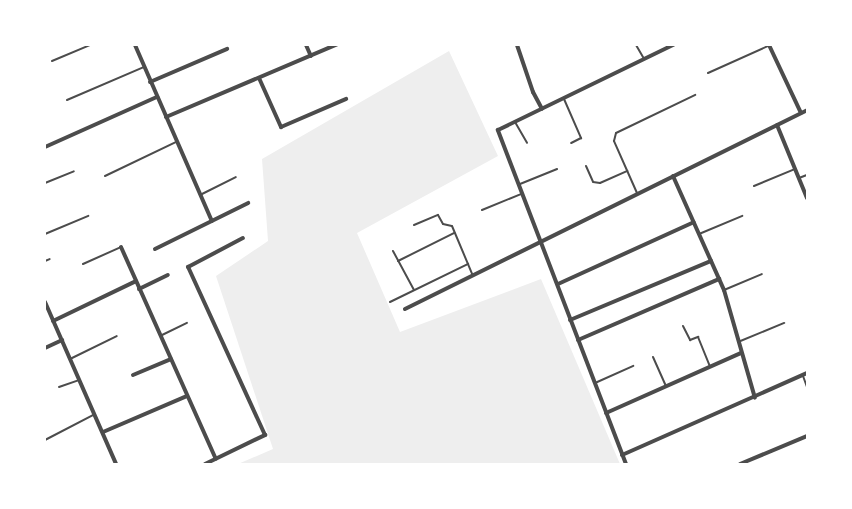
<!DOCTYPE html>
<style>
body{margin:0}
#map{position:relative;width:852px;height:509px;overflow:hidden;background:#fff;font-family:"Space Grotesk",sans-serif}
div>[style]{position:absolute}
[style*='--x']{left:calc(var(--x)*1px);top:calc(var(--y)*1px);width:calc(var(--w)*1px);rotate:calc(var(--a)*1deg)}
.green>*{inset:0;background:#eee}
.service>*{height:2px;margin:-1px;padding:0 1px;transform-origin:1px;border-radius:1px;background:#4c4c4c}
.minor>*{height:4px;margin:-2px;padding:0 2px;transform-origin:2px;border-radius:2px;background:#4c4c4c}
span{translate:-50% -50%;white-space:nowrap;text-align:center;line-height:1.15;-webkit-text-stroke:4.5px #fff;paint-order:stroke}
.frame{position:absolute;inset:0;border:46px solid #fff;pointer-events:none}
</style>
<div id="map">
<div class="green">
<i style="clip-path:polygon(449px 51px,498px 156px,357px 233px,400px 332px,541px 279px,620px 464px,238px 464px,273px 449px,216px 276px,268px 241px,262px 159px)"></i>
</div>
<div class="service">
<i style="--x:636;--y:45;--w:16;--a:60"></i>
<i style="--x:52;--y:61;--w:41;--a:-22.8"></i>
<i style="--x:708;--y:73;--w:66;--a:-24.2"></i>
<i style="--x:564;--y:99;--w:43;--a:66.4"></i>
<i style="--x:581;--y:138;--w:11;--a:153"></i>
<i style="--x:67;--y:100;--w:84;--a:-23.2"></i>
<i style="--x:515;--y:122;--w:24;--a:60"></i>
<i style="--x:586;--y:166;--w:17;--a:66"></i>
<i style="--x:593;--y:182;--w:7;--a:8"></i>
<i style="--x:600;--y:183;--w:30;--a:-24"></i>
<i style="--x:105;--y:176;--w:79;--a:-25.6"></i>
<i style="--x:799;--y:178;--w:9;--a:-21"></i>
<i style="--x:45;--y:183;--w:31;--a:-22"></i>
<i style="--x:520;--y:184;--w:40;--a:-22"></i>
<i style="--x:754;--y:186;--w:44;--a:-22.5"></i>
<i style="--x:637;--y:193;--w:57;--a:-113.9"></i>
<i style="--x:614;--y:141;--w:8;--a:-76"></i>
<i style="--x:616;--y:133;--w:88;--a:-25.7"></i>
<i style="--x:200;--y:195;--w:40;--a:-26.6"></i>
<i style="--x:482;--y:210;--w:42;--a:-22.3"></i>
<i style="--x:414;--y:225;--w:26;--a:-23"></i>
<i style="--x:438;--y:215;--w:10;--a:61"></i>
<i style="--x:443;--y:224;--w:9;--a:13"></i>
<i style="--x:452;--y:226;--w:54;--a:67.2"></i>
<i style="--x:45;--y:234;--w:47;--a:-22.7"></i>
<i style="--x:699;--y:234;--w:47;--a:-22.7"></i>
<i style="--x:393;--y:251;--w:44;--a:61.7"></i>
<i style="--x:45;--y:261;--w:5;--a:-22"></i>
<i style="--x:398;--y:261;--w:63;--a:-26.6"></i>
<i style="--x:83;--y:264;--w:42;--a:-24.1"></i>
<i style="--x:724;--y:290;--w:41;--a:-22.8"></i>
<i style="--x:390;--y:302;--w:87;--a:-26"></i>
<i style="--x:683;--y:326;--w:16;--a:63"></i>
<i style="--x:690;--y:340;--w:9;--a:-21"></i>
<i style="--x:698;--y:337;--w:31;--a:68"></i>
<i style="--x:160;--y:336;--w:30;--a:-26"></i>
<i style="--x:738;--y:342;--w:50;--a:-22.4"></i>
<i style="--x:653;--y:357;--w:32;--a:66"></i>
<i style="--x:70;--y:359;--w:52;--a:-26.1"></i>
<i style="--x:803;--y:376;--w:12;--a:70"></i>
<i style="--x:595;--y:383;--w:42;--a:-24.1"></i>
<i style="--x:59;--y:387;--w:21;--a:-19"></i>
<i style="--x:45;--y:440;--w:54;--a:-27.5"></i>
</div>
<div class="minor">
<i style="--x:135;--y:45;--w:192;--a:66.4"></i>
<i style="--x:306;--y:45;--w:12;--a:66"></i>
<i style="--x:517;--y:45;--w:50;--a:71.2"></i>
<i style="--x:533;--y:92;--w:19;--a:62"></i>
<i style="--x:769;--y:45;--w:75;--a:64.8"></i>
<i style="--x:259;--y:78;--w:54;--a:65.8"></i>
<i style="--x:281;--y:127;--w:71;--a:-23.3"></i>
<i style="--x:150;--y:82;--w:84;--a:-23.2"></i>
<i style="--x:166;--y:117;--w:185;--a:-23"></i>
<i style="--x:777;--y:125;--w:79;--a:67.7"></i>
<i style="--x:45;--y:147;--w:123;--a:-24.1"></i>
<i style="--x:673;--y:176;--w:125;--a:65.9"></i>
<i style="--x:724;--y:290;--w:112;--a:74"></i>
<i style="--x:121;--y:247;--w:232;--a:65.9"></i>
<i style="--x:155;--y:249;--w:104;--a:-26.3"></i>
<i style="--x:558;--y:284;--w:149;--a:-24.5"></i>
<i style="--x:139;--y:289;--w:32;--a:-26"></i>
<i style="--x:45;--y:302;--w:177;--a:66.3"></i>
<i style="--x:405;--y:309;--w:449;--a:-26.3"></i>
<i style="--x:570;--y:320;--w:153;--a:-22.7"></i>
<i style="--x:53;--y:321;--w:92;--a:-25.7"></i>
<i style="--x:578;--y:340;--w:154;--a:-23.4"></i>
<i style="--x:45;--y:348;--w:19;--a:-25"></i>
<i style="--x:133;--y:375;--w:41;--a:-22.8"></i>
<i style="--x:606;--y:413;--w:148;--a:-24"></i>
<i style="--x:103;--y:432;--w:91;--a:-23.2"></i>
<i style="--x:622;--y:455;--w:202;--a:-23.9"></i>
<i style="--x:205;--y:464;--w:67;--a:-25.8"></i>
<i style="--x:265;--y:435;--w:185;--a:-114.6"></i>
<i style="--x:188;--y:267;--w:62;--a:-27.8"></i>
<i style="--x:626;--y:464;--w:358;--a:-111"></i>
<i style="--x:498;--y:130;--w:195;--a:-25.9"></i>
<i style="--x:740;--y:464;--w:73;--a:-22.7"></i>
</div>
<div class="frame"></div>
</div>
